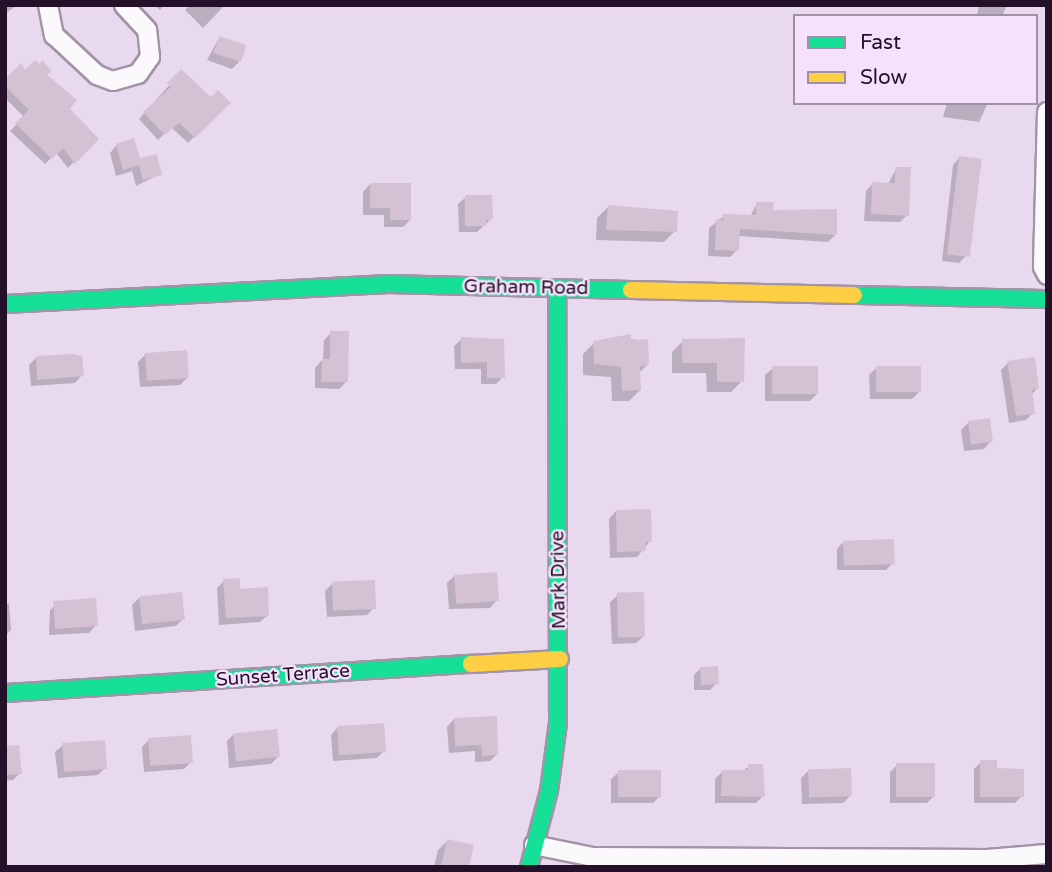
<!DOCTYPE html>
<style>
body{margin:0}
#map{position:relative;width:1052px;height:872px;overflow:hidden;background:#e9d9ee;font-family:"Varela Round",sans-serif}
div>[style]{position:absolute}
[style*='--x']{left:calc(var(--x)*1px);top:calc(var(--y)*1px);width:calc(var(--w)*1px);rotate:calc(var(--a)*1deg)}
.shadow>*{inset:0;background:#0003}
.building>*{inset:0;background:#d5c1d4;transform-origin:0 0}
.roads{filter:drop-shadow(2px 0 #a393a7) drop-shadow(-2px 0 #a393a7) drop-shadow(0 2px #a393a7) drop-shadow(0 -2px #a393a7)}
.street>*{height:18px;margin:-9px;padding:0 9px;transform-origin:9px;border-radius:9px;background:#fcf9fc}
.fast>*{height:16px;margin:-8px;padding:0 8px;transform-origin:8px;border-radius:8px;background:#16e098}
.slow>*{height:16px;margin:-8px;padding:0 8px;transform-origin:8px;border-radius:8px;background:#ffcf43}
span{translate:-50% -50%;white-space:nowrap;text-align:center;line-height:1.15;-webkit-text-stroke:5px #f5e1fb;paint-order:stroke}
.street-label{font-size:19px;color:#241129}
.frame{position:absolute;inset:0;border:7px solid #241129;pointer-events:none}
.legend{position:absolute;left:793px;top:14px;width:245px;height:91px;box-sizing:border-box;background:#f5e1fb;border:2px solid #a18ea7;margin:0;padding:9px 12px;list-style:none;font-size:21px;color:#241129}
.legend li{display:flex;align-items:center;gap:14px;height:35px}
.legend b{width:35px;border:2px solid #a18ea7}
</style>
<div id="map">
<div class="shadow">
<i style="clip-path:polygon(5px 5px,16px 5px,16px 6px,5px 14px)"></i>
<i style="clip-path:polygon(154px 5px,164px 5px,160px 10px)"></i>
<i style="clip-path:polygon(190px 5px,225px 5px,203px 28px,185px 10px)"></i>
<i style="clip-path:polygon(979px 5px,1007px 5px,1002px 16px,977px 14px)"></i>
<i style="clip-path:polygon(219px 38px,239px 62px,232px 69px,207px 60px)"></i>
<i style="clip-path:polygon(181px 72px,211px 100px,228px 103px,188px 143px,171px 127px,158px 140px,139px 119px)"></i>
<i style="clip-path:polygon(25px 73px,45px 75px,67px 109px,97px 139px,68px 168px,56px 153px,45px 164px,10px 131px,24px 117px,5px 98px,5px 81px)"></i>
<i style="clip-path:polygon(988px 103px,979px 122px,943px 117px,947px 103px)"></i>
<i style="clip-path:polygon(117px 145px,139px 160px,160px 174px,136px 186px,132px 171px,116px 176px,110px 153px)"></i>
<i style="clip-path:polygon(960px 157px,966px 256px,959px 263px,942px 261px,953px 165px)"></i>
<i style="clip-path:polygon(896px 169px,907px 215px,900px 222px,864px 221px,866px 191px,873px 183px,888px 184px)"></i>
<i style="clip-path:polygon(370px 184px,410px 220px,403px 227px,384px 227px,384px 215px,363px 215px,363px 192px)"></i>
<i style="clip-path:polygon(466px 197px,491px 219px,477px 232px,459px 232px,458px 204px)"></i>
<i style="clip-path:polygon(757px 203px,772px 212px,835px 235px,828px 242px,738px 236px,737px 250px,730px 257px,708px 256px,709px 228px,724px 216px,750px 217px)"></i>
<i style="clip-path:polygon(608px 207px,675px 231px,664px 242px,596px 240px,597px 218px)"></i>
<i style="clip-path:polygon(331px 333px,346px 382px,339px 389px,315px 388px,315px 368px,323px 359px,324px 340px)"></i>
<i style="clip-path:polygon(614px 337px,646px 341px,647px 365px,639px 373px,640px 390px,629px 401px,612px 401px,611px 377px,583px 375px,583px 354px,594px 343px,609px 342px)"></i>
<i style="clip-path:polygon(462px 339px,503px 341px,503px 377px,496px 384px,481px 384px,481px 369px,455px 369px,454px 346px)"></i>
<i style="clip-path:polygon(744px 340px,742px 381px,731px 392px,707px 392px,706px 373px,672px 373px,672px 352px,683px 341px)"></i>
<i style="clip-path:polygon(146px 354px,187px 378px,180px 385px,140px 387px,138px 362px)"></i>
<i style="clip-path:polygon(36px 358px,82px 375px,75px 383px,31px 386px,29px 365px)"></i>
<i style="clip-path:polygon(1008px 363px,1037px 389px,1031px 395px,1033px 413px,1026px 420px,1009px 423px,1001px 370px)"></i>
<i style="clip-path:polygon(773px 368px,817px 394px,810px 401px,765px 401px,765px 375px)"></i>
<i style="clip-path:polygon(876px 368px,920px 391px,912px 399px,870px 399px,869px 375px)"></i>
<i style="clip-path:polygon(969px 422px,991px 441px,984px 449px,964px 451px,961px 430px)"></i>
<i style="clip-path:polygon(616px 511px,650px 541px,637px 557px,610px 558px,609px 519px)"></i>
<i style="clip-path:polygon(844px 541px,893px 563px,886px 570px,837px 570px,837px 549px)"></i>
<i style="clip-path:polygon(454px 576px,497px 600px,490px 608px,449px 609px,447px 583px)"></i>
<i style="clip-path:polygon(224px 581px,268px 615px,260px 622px,219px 625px,217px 588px)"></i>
<i style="clip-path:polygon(332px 584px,374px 608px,367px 615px,327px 617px,325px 591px)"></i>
<i style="clip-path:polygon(618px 595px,644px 636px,636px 643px,612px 644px,610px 602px)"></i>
<i style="clip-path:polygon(139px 598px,183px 619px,176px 626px,135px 631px,132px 605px)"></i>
<i style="clip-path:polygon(57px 603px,96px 625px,89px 633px,49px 635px,50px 610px)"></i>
<i style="clip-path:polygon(5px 604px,9px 604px,11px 630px,5px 636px)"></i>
<i style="clip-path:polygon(701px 668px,717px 683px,710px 690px,694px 690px,694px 675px)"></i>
<i style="clip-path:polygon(454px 719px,497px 754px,490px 761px,475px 762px,475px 751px,449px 753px,447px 727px)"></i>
<i style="clip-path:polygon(338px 727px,384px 751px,377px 758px,333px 761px,331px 735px)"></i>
<i style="clip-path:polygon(234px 734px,278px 757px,271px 764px,229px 768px,227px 741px)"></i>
<i style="clip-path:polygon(149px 740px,191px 762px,184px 769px,144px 772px,142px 747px)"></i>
<i style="clip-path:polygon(63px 745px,105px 768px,98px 775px,58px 778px,55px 752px)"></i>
<i style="clip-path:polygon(5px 748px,20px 773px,13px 780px,5px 781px)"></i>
<i style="clip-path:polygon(981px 762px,1022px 796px,1015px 803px,974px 803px,974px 769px)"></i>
<i style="clip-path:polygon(897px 765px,934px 796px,927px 803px,890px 803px,890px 772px)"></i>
<i style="clip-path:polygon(749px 766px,763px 796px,756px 803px,715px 803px,715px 779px,722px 772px,742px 772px)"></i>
<i style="clip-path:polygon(809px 770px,850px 796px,843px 803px,802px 804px,801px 778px)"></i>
<i style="clip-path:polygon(619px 772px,660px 796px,653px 803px,611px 803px,611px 779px)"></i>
<i style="clip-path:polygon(447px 841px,468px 867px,434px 867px,438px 850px)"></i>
</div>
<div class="building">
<i style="left:219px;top:36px;width:29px;height:18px;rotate:18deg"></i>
<i style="clip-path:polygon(35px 60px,39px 64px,42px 60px,52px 71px,47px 75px,77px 100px,70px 109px,99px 139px,75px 164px,63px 148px,52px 159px,15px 123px,29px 110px,5px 86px,5px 79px,21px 63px,25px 70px)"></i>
<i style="clip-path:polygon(181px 69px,211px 97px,218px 90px,231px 103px,195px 138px,179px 123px,165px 135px,143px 112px,171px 87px,167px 83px)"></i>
<i style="clip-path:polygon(134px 138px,140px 158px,157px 154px,162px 175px,143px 180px,139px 165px,123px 170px,116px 144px)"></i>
<i style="left:959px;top:156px;width:23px;height:99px;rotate:7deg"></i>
<i style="clip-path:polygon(895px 167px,911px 167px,909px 216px,871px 214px,872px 182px,895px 183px)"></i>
<i style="clip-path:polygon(370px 183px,411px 183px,411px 220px,390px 220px,390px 208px,370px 208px)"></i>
<i style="clip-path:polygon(465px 195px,492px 195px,493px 219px,486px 220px,486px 226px,465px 226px)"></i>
<i style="clip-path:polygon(756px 202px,774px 202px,773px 210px,837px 209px,837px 235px,740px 229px,739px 251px,715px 250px,716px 219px,723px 220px,723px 214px,756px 215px)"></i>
<i style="clip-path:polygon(608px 205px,678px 211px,677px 232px,606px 230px)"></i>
<i style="clip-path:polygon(330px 331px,349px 331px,348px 382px,321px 382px,322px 359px,330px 359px)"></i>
<i style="clip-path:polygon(631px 334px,631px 340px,648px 339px,649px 365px,640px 366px,641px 390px,622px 391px,621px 367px,594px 364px,593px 341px)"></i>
<i style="clip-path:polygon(461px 337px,504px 339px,505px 378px,487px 378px,487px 362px,461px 363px)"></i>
<i style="clip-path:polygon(745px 338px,744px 382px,717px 382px,717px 363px,682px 363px,682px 339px)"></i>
<i style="left:187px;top:350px;width:28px;height:42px;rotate:86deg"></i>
<i style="clip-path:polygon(72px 354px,82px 356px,84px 376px,37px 380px,36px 356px)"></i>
<i style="clip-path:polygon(1035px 357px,1039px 389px,1032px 390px,1035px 414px,1016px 416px,1007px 361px)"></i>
<i style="left:772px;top:366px;width:46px;height:28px"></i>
<i style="left:876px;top:366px;width:45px;height:26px"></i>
<i style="left:990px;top:418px;width:24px;height:22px;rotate:83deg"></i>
<i style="clip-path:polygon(651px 509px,652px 542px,645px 542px,646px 551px,617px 552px,616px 510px)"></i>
<i style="left:894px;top:539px;width:25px;height:51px;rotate:88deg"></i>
<i style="left:497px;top:572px;width:29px;height:43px;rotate:86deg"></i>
<i style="clip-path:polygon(240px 578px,240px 589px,268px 587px,269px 616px,226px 618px,223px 579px)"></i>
<i style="left:375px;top:580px;width:29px;height:43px;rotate:88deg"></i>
<i style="left:182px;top:592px;width:28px;height:43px;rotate:84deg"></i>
<i style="left:644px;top:592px;width:45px;height:27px;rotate:89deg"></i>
<i style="left:96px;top:598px;width:28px;height:43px;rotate:86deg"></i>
<i style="left:718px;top:666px;width:18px;height:18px;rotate:87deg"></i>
<i style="clip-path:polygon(497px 716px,498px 755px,482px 756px,481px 745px,455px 746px,454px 718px)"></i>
<i style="left:384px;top:723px;width:29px;height:47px;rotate:86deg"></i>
<i style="left:277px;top:729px;width:28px;height:44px;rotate:84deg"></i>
<i style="left:191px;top:735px;width:28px;height:43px;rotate:86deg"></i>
<i style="left:105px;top:740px;width:29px;height:43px;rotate:86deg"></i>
<i style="clip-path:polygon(19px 745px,22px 774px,5px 775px,5px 746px)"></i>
<i style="clip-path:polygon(980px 760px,997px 760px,997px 768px,1024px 769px,1024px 797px,980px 797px)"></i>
<i style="left:896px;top:763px;width:39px;height:34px"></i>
<i style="clip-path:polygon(748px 764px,763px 764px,765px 797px,721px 796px,722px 770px,748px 770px)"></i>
<i style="left:851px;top:768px;width:28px;height:43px;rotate:88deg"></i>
<i style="left:618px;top:770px;width:43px;height:27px"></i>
<i style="clip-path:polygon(447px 839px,474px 845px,469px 867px,441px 867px)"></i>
</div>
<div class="roads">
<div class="street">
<i style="--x:48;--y:5;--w:31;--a:79"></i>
<i style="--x:54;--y:35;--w:59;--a:42.9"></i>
<i style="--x:97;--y:75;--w:17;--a:21"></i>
<i style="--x:113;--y:81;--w:26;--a:-16"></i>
<i style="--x:138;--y:74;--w:21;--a:-55"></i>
<i style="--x:150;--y:57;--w:27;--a:-96"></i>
<i style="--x:147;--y:30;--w:34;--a:-133"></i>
<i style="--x:1047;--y:112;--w:155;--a:91.5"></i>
<i style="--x:1043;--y:267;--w:9;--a:63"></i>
<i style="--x:534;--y:845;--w:60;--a:11.5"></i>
<i style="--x:593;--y:857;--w:394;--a:0.3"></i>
<i style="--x:987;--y:859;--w:60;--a:-4.8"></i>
</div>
<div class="fast">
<i style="--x:854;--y:295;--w:193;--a:1.2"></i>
<i style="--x:5;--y:304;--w:384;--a:-3"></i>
<i style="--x:388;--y:284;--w:243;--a:1.4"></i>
<i style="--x:5;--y:693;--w:467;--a:-3.6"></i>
<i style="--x:529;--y:867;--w:79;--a:-75.3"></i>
<i style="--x:549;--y:791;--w:69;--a:-82.5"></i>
<i style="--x:558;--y:723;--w:434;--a:-90.1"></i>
</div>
<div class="slow">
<i style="--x:631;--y:290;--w:223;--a:1.3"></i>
<i style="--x:471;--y:664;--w:89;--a:-3.2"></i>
</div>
</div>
<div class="street-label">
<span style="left:526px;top:288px;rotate:1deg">Graham Road</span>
<span style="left:559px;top:580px;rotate:-91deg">Mark Drive</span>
<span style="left:283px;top:676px;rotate:-4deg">Sunset Terrace</span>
</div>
<div class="frame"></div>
<ul class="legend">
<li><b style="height:9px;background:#16e098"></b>Fast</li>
<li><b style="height:9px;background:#ffcf43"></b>Slow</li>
</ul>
</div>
